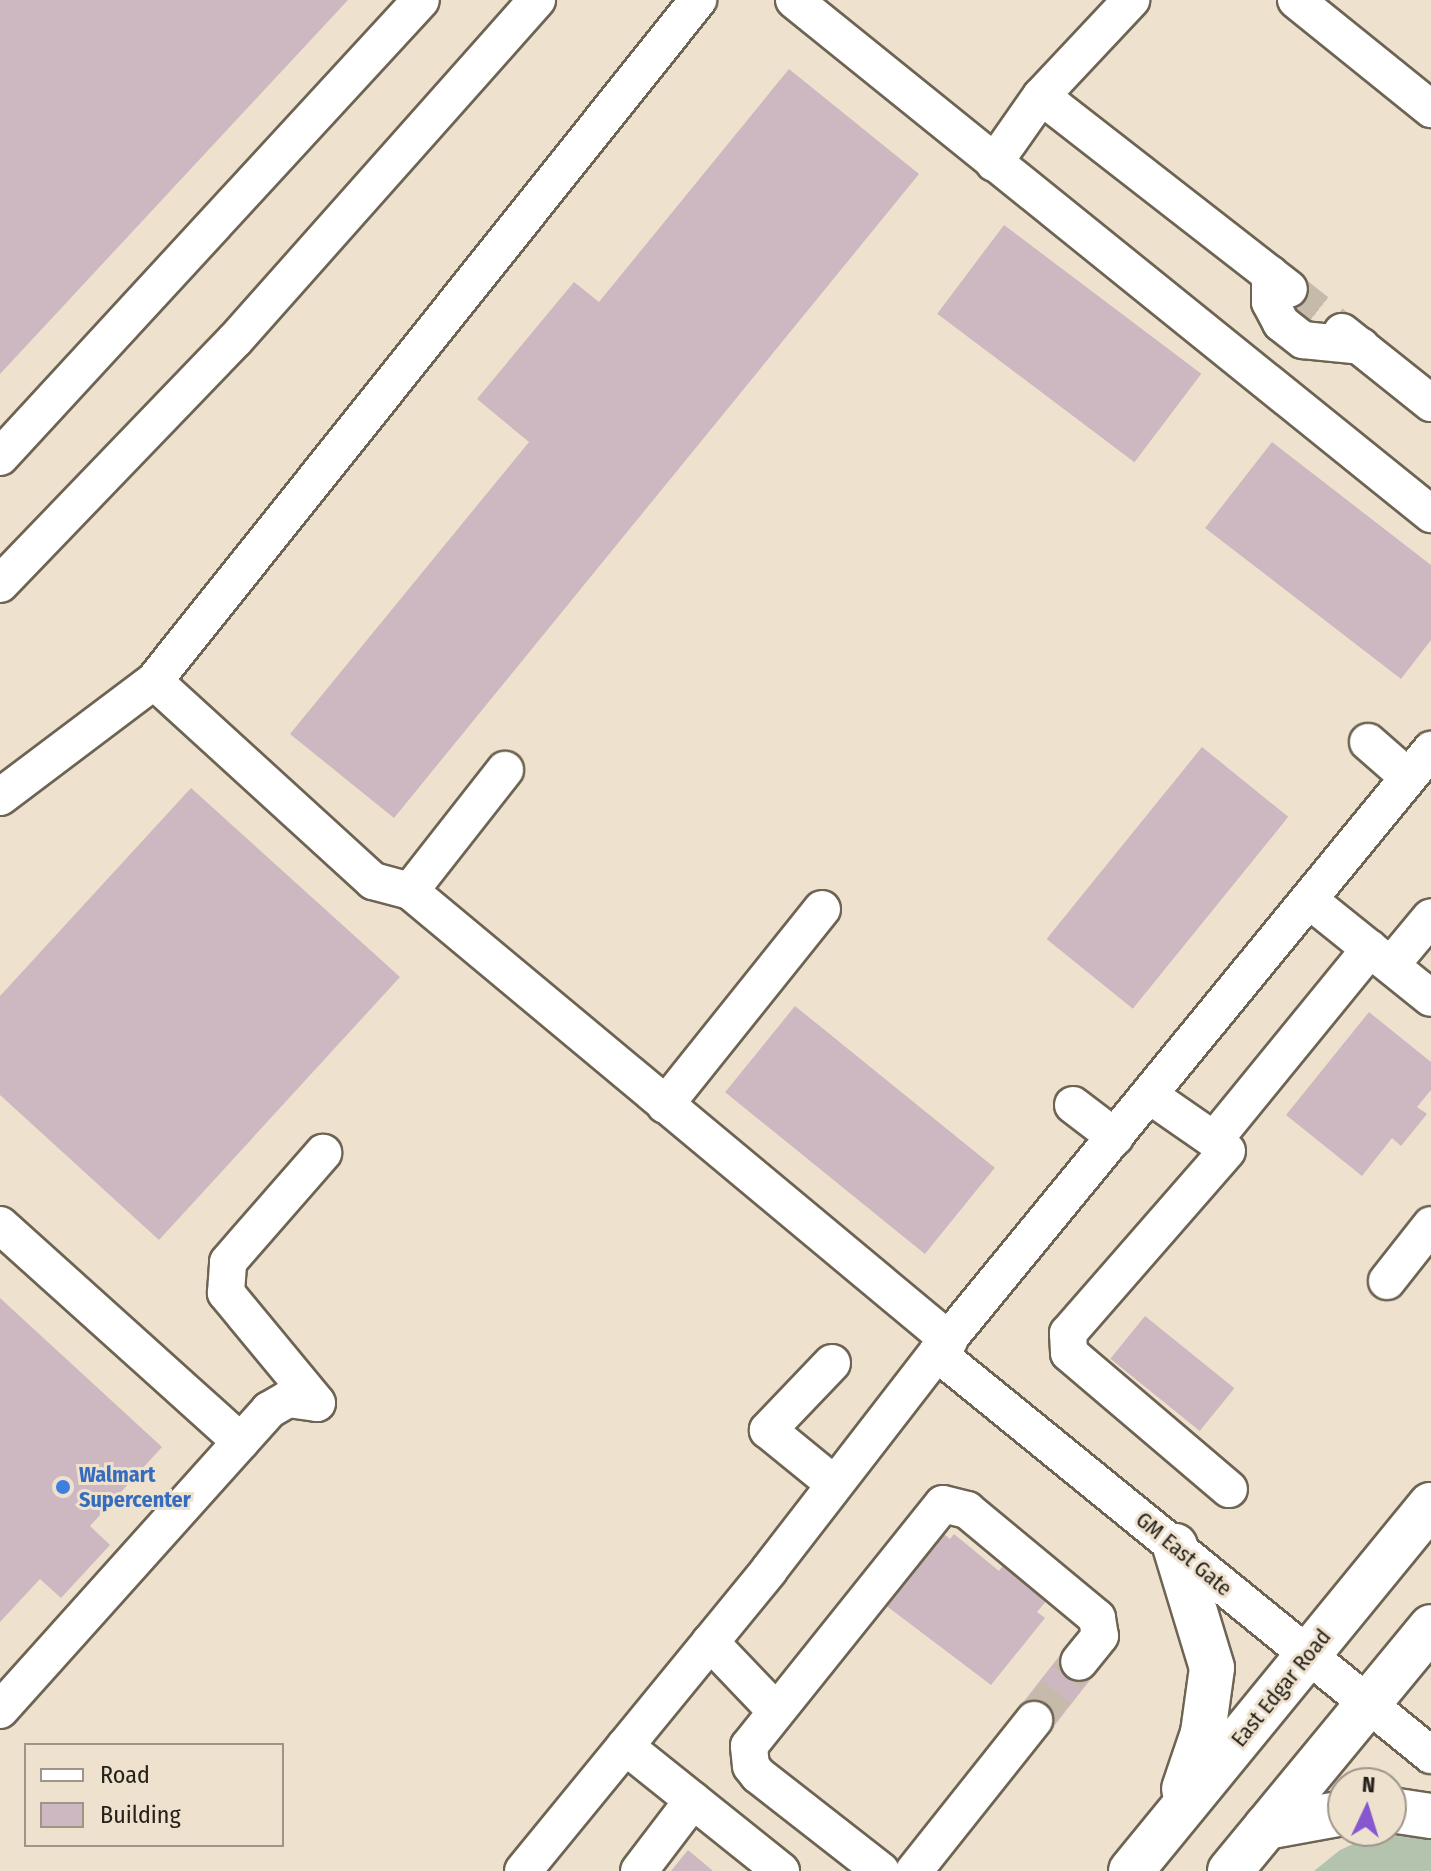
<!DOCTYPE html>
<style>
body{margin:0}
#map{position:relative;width:1431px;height:1871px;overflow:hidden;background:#eee2cf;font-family:"Fira Sans Condensed",sans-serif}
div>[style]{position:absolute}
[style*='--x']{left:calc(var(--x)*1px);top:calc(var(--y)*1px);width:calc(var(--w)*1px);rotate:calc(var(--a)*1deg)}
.green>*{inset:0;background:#b4c3ae}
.building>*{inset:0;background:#cdb7c0;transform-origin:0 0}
.minor-tunnel>*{height:36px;margin-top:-18px;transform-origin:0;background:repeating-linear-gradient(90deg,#c6bbab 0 36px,transparent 0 54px)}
.roads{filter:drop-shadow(2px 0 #6e6453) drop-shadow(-2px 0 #6e6453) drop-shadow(0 2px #6e6453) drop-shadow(0 -2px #6e6453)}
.minor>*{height:36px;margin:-18px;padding:0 18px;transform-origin:18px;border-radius:18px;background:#fff}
.highway>*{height:44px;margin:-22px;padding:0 22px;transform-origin:22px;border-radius:22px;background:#fff}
.dots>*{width:22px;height:22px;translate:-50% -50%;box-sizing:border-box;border:4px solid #eee2cf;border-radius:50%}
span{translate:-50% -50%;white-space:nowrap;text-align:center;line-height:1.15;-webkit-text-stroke:6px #eee2cf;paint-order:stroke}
.shop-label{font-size:22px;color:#366cbe;font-weight:700}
.left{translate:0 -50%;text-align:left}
.street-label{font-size:22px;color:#26211a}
.legend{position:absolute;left:24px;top:1743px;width:260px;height:104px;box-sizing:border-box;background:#eee2cf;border:2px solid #9e9587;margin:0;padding:10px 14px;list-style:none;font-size:24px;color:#26211a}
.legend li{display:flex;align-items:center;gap:16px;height:40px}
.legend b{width:40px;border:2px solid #9e9587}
.north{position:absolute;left:1327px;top:1767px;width:80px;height:80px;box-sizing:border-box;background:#eee2cf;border:2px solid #9e9587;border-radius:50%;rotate:4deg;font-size:22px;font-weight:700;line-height:32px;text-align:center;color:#26211a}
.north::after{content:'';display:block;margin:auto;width:28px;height:36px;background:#8757d0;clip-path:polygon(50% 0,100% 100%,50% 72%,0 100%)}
</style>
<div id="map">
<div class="green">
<i style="clip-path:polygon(1395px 1824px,1431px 1829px,1431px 1871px,1314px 1871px,1340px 1850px,1366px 1838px,1395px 1834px)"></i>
</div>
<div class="building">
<i style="clip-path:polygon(0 0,348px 0,0 374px)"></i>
<i style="clip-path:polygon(789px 69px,919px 174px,394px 818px,290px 734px,529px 442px,477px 399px,574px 282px,599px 302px)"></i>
<i style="left:1004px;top:225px;width:247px;height:111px;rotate:37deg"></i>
<i style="clip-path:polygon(1272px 442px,1431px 565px,1431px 640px,1401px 679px,1205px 528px)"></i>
<i style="left:1202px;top:747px;width:111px;height:247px;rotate:39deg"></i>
<i style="clip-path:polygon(191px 788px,400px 977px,159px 1240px,0 1095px,0 996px)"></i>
<i style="left:795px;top:1006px;width:257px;height:111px;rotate:39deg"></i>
<i style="clip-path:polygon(1369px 1012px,1431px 1062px,1431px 1090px,1417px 1107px,1427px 1114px,1401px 1146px,1392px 1138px,1362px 1176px,1286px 1115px)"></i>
<i style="clip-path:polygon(0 1298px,162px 1447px,90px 1526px,110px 1545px,61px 1598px,40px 1579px,0 1622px)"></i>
<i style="left:1145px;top:1316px;width:115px;height:55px;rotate:39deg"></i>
<i style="clip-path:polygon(934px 1526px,950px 1539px,954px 1534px,999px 1571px,1004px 1564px,1048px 1599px,1037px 1612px,1045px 1618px,991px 1685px,876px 1598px)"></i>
<i style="left:1064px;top:1650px;width:39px;height:73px;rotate:38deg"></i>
<i style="clip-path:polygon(688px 1850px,713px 1871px,671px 1871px)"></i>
</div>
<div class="minor-tunnel">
<i style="--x:1289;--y:289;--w:68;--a:38.4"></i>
<i style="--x:1034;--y:1720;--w:73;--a:-52.2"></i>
</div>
<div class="roads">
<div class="minor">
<i style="--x:794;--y:0;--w:819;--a:38.9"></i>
<i style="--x:1296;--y:0;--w:174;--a:38.9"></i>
<i style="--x:1041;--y:96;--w:314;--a:37.9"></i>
<i style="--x:994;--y:163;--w:82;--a:-55"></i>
<i style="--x:1041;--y:96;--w:132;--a:-46.8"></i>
<i style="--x:1270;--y:274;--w:28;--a:90"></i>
<i style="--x:1270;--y:302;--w:24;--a:62"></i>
<i style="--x:1281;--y:323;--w:28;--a:38"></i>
<i style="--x:1303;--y:340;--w:58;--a:5.9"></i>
<i style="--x:1342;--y:332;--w:114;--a:38.6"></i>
<i style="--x:0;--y:457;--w:621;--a:-47.35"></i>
<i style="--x:0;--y:584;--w:339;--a:-46.1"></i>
<i style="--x:235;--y:340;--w:455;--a:-48.4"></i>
<i style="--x:154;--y:681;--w:297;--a:42.4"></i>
<i style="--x:373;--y:881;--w:38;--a:15"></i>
<i style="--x:410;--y:891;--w:702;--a:39.8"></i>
<i style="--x:1368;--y:742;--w:53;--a:41.2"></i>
<i style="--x:0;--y:797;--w:193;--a:-37"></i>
<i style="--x:154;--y:681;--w:872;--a:-51.38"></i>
<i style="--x:410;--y:891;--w:154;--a:-51.9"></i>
<i style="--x:1309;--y:900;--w:156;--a:38.8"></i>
<i style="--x:1391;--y:965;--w:62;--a:-50.2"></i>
<i style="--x:1149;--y:1095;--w:79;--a:34.7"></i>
<i style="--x:1214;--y:1140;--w:247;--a:-50.8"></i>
<i style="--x:665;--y:1105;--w:251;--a:-51.3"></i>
<i style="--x:1073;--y:1105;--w:53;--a:37.3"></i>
<i style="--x:1227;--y:1151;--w:242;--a:131.1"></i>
<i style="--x:1068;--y:1333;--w:20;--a:87"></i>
<i style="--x:1069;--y:1353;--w:210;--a:40.4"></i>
<i style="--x:0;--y:1225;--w:324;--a:42"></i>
<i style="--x:1387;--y:1281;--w:71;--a:-51.8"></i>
<i style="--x:937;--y:1353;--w:637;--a:39.14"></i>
<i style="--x:832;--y:1363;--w:93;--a:133.7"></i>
<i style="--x:768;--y:1430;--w:84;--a:39.2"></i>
<i style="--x:317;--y:1403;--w:143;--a:-129.6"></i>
<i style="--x:226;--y:1293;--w:31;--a:-86"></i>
<i style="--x:228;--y:1262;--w:145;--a:-48.9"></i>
<i style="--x:710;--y:1642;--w:94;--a:46.3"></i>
<i style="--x:0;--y:1710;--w:403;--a:-48.1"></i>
<i style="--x:269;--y:1410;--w:22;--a:-30"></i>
<i style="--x:288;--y:1399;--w:29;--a:8"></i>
<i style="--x:625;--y:1746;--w:200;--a:38.7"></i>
<i style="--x:523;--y:1871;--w:389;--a:-50.7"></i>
<i style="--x:769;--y:1570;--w:274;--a:-52.3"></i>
<i style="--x:937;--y:1353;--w:780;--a:-50.67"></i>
<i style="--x:639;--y:1871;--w:89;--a:-52.7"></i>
<i style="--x:881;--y:1871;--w:156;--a:-142"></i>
<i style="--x:758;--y:1775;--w:11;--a:-128"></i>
<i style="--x:751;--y:1766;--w:20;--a:-96"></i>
<i style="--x:749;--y:1746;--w:310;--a:-51.3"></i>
<i style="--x:943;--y:1504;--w:25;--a:14"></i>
<i style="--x:967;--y:1510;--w:169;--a:39.7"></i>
<i style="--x:1097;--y:1618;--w:18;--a:81"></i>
<i style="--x:1100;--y:1636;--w:33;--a:129"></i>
<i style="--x:914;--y:1871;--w:193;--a:-51.5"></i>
</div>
<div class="highway">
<i style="--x:1175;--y:1546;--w:127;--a:73.1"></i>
<i style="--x:1212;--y:1668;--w:66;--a:97.9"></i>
<i style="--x:1203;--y:1733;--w:59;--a:108.7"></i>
<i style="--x:1391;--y:1810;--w:40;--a:8.5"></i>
<i style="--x:1266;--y:1827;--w:78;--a:-10.3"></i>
<i style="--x:1131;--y:1871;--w:473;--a:-50.7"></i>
<i style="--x:1230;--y:1871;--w:316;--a:-50.5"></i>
</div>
</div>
<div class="dots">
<i style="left:63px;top:1487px;background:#3f7fe0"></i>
</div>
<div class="shop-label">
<span class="left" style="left:79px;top:1487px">Walmart<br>Supercenter</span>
</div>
<div class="street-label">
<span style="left:1184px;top:1554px;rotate:40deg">GM East Gate</span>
<span style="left:1281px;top:1688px;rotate:-51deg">East Edgar Road</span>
</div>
<ul class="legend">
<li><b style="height:10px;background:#fff"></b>Road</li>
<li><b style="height:22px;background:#cdb7c0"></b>Building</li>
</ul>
<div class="north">N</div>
</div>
